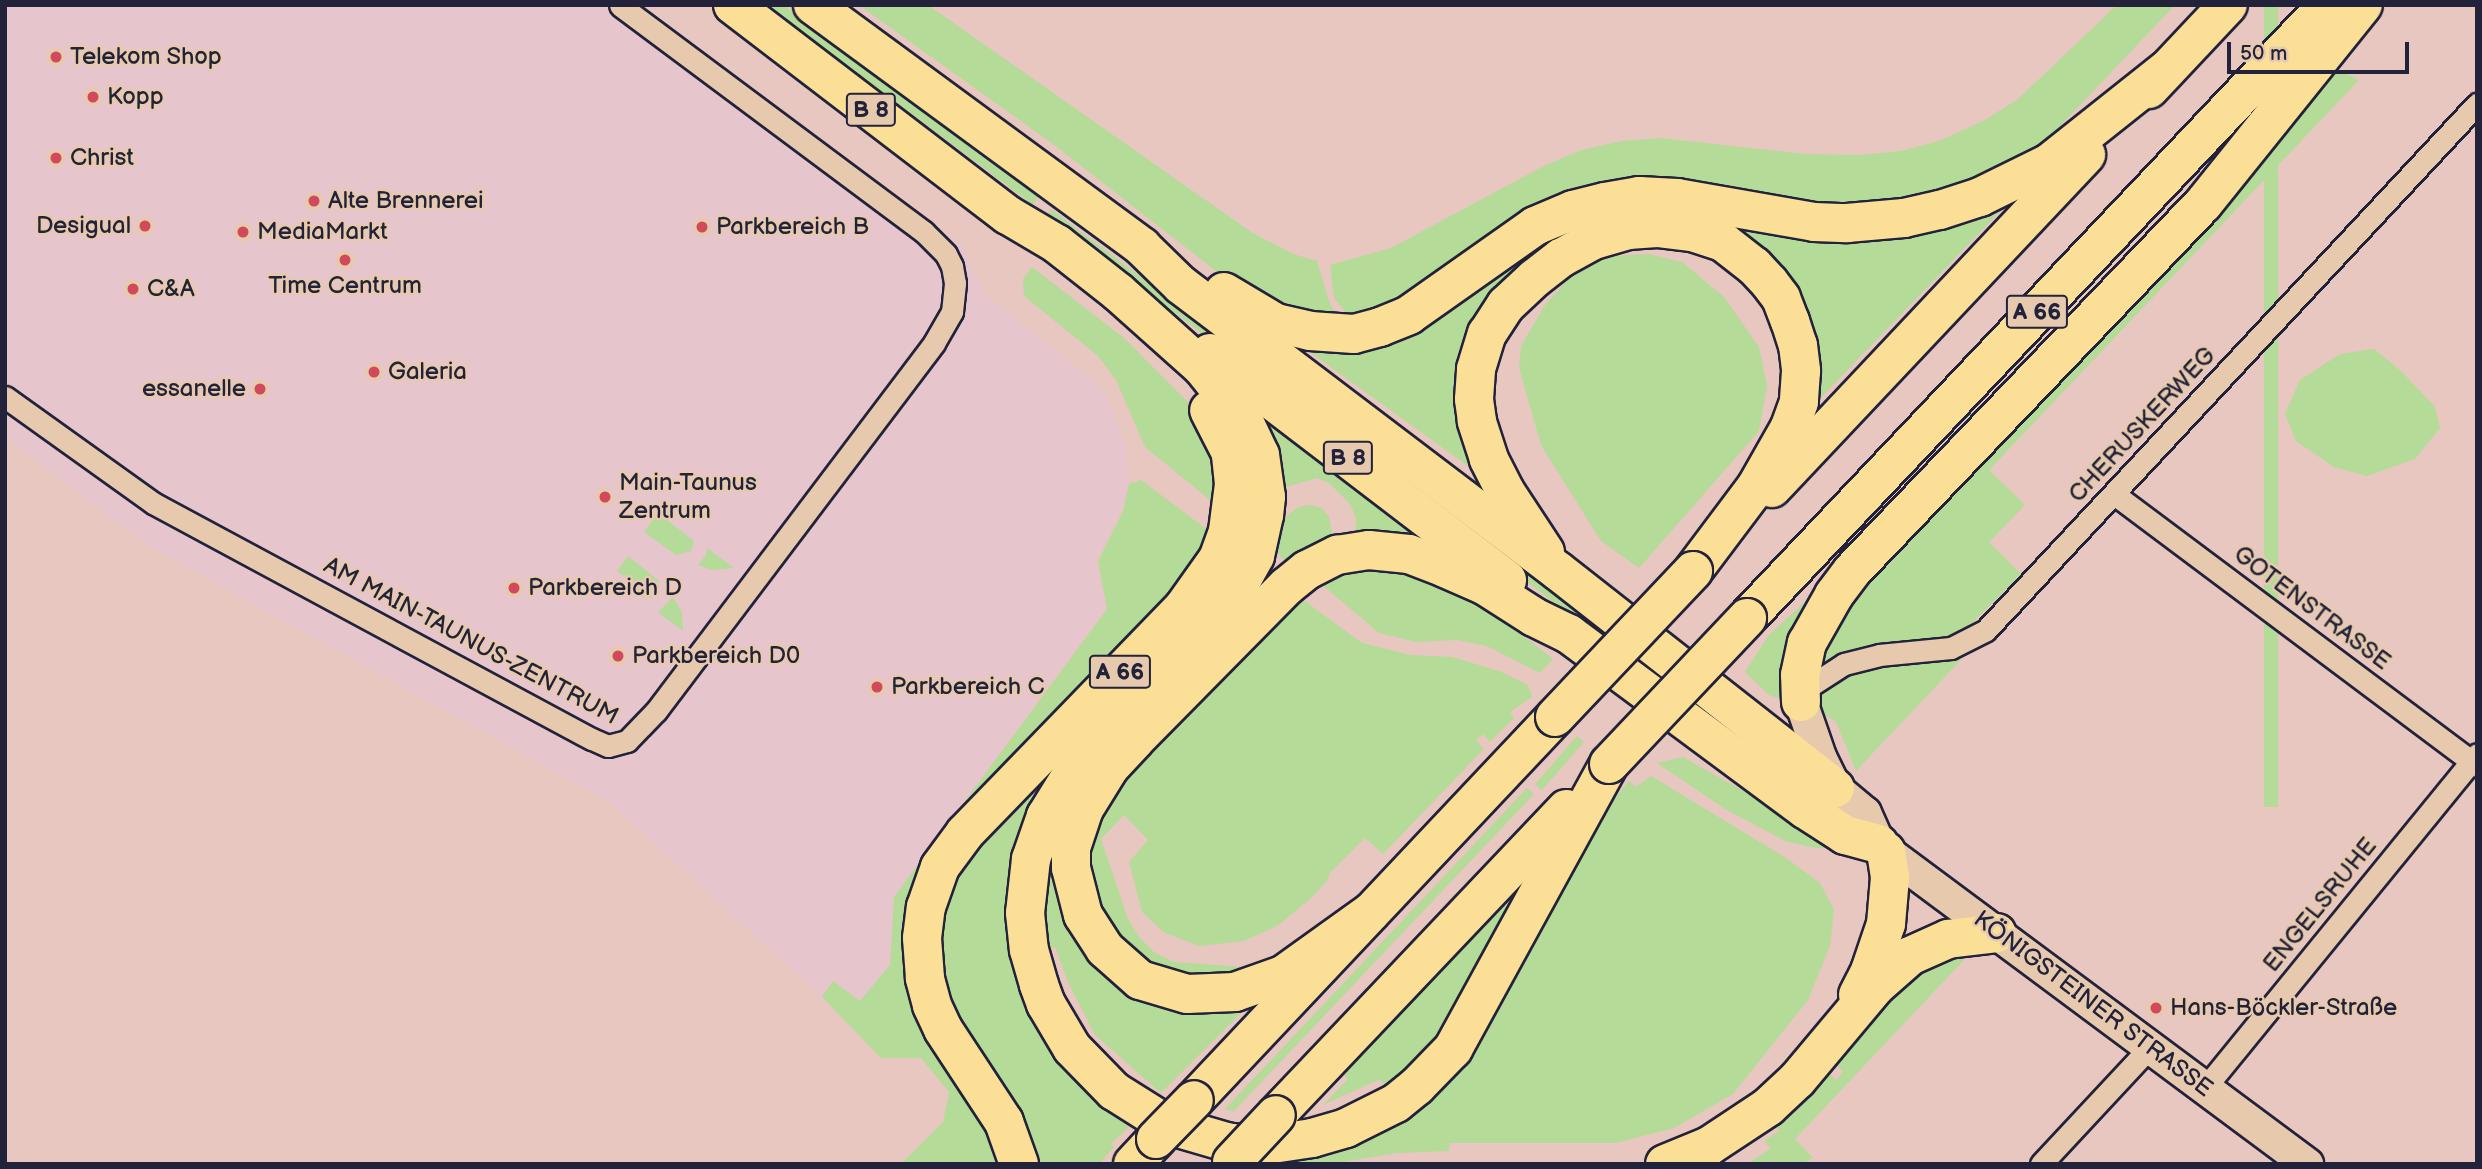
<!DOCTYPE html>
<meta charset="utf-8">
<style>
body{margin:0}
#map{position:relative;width:2482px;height:1169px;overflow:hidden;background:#e7c7c0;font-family:"Balsamiq Sans",sans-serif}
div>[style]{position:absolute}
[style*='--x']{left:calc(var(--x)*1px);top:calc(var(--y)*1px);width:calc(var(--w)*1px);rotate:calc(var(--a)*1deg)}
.built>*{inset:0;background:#e7c5cd}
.green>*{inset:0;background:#b4db97;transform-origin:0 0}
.roads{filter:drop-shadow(2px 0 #22223b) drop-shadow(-2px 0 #22223b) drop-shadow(0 2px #22223b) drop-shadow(0 -2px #22223b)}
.street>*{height:21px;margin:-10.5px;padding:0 10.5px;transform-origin:10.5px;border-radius:10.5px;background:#e7caae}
.secondary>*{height:32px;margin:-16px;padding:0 16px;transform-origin:16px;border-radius:16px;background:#e7caae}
.highway>*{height:38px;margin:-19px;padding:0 19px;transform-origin:19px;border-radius:19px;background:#fbdf96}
.bridges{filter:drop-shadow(2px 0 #22223b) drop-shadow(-2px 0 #22223b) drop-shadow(0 2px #22223b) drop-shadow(0 -2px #22223b)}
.highway-bridge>*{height:38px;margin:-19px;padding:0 19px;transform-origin:19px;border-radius:19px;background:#fbdf96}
.dots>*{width:19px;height:19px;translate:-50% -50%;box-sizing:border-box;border:4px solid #e7caae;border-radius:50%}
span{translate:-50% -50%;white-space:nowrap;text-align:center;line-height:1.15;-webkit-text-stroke:5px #e7caae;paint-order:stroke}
.shield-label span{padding:2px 5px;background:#e7caae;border:2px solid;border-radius:5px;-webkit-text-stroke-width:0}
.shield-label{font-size:23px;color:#22223b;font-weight:700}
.poi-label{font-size:24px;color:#22223b}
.left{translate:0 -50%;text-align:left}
.right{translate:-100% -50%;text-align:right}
.street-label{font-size:24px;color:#22223b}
.frame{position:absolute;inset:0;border:7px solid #22223b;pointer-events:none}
.scale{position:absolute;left:2227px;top:42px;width:182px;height:32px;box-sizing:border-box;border:4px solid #22223b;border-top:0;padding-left:9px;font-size:21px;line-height:24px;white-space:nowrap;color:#22223b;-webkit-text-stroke:5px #e7caae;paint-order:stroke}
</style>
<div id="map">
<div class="built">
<i style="clip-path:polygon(5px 5px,638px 5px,964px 248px,983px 293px,1104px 390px,1126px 446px,1128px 484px,1121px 510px,1096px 561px,1106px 608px,894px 897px,890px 964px,860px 1002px,833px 981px,822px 997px,608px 801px,149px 546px,5px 437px)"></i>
</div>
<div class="green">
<i style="clip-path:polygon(767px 5px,783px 5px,917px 105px,1034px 193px,1038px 197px,1033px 205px)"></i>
<i style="clip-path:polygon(859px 5px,928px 5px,1251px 232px,1293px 254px,1317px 261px,1330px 304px,1339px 319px,1291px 313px,1234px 285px,1057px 147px)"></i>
<i style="clip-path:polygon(2117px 5px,2175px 5px,2044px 143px,1986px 179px,1902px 203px,1520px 215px,1416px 289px,1389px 304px,1347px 314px,1334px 298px,1330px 265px,1391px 248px,1540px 168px,1581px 150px,1622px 141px,1660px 138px,1806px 154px,1861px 155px,1901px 151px,1939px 141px,1983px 121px,2018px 99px)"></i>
<i style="left:2264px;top:5px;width:14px;height:802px"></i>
<i style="clip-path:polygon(2334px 68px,2359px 80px,1989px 470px,2025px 505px,1989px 542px,2021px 574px,1962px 633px,1935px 642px,1842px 655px,1813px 670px,1831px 619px)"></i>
<i style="clip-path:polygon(2009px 202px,1811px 408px,1813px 370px,1696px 218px,1486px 305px,1483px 477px,1303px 347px,1586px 220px)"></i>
<i style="clip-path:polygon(1051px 209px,1592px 618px,1586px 627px,1047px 215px)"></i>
<i style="clip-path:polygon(1648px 254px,1682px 262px,1724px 297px,1759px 347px,1767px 386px,1759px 431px,1639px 568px,1601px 541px,1541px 445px,1519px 368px,1521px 346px,1545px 305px,1573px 274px,1610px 256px)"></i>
<i style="clip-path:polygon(1032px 267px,1124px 338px,1186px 400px,1205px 426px,1218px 455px,1221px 509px,1145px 447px,1116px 380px,1098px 356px,1024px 296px,1023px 279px)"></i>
<i style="clip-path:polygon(2374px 349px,2401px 371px,2435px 407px,2440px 428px,2415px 459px,2367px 476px,2334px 467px,2296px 441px,2285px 414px,2300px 380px,2340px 354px)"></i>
<i style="clip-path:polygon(1265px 421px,1416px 537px,1356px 536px,1356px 518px,1350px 504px,1329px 483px,1317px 478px,1283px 488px,1261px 425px)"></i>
<i style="clip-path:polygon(1141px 480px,1217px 537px,911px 935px,1007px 1164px,901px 1164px,943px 1122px,949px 1092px,921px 1058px,881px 1058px,822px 997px,833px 981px,860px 1001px,890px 965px,894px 897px,1107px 609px,1098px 561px,1123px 511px,1129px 484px)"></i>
<i style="clip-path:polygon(1310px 505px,1322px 508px,1329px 517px,1333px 537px,1291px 567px,1274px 550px,1278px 530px,1287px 516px,1298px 507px)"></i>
<i style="clip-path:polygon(658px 513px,694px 541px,691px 551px,676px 555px,644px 532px)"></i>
<i style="clip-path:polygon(707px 548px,734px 568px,711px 570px,698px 565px,706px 555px)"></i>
<i style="clip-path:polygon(628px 556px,659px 581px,659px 590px,650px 598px,640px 597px,633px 583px,617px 571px)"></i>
<i style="clip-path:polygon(1262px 567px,1277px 580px,1105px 757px,1074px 803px,1065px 826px,1061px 875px,1065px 899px,1087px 944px,1114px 976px,1162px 1001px,1190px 1007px,1224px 1008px,1253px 1001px,1161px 1093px,1095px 1035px,1068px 982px,1055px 947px,1050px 948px,1044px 888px,1047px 861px,1060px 815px,1098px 758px,1235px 611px)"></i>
<i style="clip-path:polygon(1418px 567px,1498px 616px,1553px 659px,1540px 673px,1487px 646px,1457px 640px,1416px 642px,1379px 633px,1314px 578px,1327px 570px)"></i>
<i style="clip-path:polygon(1830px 579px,1787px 701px,1769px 695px,1745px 672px,1768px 636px)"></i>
<i style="clip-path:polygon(1295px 594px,1362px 643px,1410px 655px,1452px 657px,1499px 671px,1528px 685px,1532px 697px,1510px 712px,1514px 718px,1490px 742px,1483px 734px,1476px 740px,1484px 749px,1383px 854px,1365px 838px,1329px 874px,1328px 880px,1311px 898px,1279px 925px,1244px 941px,1199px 946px,1163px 932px,1142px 912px,1129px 862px,1148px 840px,1124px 815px,1101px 839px,1128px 919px,1139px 937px,1155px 953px,1174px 962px,1259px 968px,1207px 985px,1135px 963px,1084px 879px,1093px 809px)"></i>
<i style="clip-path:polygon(673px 597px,682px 612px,683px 631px,658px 612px)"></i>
<i style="clip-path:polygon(1974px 646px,1856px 771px,1836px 722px,1815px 708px,1823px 688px,1861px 666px)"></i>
<i style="clip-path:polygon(1083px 736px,1017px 958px,1128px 1117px,1128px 1128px,1114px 1141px,1111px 1144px,1114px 1147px,1099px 1164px,1030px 1164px,945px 999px,937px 929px,959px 865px)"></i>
<i style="left:1577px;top:736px;width:9px;height:64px;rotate:41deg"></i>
<i style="clip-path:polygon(1683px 757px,1782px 813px,1834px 848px,1815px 848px,1785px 841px,1725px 809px,1657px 763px)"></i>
<i style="clip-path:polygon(1651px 776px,1786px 858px,1820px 883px,1834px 910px,1830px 946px,1808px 1000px,1733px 1094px,1674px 1128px,1615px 1143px,1450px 1143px,1449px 1151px,1397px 1153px,1330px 1164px,1260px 1164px,1365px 1136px,1608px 807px,1629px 781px,1636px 787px)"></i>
<i style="clip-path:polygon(1527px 788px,1534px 794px,1234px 1111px,1225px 1109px)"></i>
<i style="clip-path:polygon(1515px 901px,1461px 1018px,1389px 1093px,1380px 1079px,1323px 1105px,1348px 1079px,1343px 1074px,1503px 904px,1507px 907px)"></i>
<i style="clip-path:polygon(1949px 953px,1964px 960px,1795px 1139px,1813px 1158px,1801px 1164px,1747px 1164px,1770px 1149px,1765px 1140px,1779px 1131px,1776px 1126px,1793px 1114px,1828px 1073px,1837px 1080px,1843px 1071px,1835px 1064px,1891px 985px)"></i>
</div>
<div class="roads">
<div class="street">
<i style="--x:5;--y:397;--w:182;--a:35.6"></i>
<i style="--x:153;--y:503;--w:498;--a:28.3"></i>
<i style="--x:592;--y:739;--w:17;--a:24"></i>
<i style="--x:608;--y:746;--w:20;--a:-15"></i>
<i style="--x:627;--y:741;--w:42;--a:-46"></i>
<i style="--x:656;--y:711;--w:461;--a:-52.9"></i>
<i style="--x:934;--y:343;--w:36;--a:-60"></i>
<i style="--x:952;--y:312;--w:29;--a:-84"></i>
<i style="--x:955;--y:283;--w:17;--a:-100"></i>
<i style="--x:952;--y:266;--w:13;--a:-117"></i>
<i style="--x:946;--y:254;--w:31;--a:-135"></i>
<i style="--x:924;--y:232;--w:379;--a:-143.3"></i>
<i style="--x:2114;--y:494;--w:454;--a:36.8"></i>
<i style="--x:1802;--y:701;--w:17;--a:-62"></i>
<i style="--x:1810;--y:686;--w:40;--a:-32.9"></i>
<i style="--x:1844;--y:664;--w:36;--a:-14"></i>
<i style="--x:1879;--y:655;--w:72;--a:-5.6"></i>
<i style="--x:1951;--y:648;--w:39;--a:-27"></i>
<i style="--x:1986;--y:630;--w:720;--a:-46.97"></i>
<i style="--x:2204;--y:1089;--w:432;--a:-50.8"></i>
<i style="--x:2041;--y:1164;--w:158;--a:-47"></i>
</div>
<div class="secondary">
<i style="--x:1801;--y:702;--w:58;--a:70.9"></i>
<i style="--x:1820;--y:757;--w:34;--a:64"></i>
<i style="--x:1835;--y:788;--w:39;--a:40"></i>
<i style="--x:1865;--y:813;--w:34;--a:66"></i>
<i style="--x:1879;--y:844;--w:10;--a:45"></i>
<i style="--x:1886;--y:851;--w:525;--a:36.63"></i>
</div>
<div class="highway">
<i style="--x:733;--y:5;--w:346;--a:37.4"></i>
<i style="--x:1008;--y:215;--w:57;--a:30.6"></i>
<i style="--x:1057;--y:244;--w:78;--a:38.2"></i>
<i style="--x:1118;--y:292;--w:113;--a:41.8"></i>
<i style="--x:1202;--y:367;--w:64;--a:51.3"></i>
<i style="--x:1242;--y:417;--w:42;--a:64.7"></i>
<i style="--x:1260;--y:455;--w:42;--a:81.9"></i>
<i style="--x:1266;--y:497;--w:18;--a:96"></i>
<i style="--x:1264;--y:515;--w:42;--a:102.4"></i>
<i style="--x:1255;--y:556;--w:38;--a:119"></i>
<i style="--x:1237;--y:589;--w:32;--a:126"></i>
<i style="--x:1218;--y:615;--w:163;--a:134.5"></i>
<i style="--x:1104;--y:731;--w:44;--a:127.6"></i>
<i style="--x:1077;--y:766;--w:59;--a:121.8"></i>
<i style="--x:1046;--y:816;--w:46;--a:109.2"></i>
<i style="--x:1031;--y:859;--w:54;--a:96.3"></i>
<i style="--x:1025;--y:913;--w:37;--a:84"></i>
<i style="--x:1029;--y:950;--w:36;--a:74"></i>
<i style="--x:1039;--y:985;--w:20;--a:70"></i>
<i style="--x:1046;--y:1004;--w:51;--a:59.4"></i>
<i style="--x:1072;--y:1048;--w:60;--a:45.7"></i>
<i style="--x:1114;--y:1091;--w:64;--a:32.2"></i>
<i style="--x:1168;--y:1125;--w:60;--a:16.3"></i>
<i style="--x:1226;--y:1142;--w:33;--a:7"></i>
<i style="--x:1259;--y:1146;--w:54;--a:-8.6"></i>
<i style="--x:1312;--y:1138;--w:35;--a:-16"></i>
<i style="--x:1346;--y:1128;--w:56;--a:-26.6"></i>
<i style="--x:1396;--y:1103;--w:27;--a:-39"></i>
<i style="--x:1417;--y:1086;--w:52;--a:-45.8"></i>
<i style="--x:1453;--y:1049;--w:325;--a:-61.3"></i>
<i style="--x:813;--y:5;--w:408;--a:36.3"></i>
<i style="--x:1142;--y:247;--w:54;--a:44.3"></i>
<i style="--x:1181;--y:285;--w:473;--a:37.2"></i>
<i style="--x:1558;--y:571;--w:352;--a:38.1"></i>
<i style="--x:2149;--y:89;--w:115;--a:-46.8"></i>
<i style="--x:1224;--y:292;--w:61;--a:30.8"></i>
<i style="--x:1276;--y:323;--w:35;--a:13"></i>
<i style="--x:1310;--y:331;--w:44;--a:3.9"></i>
<i style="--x:1354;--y:334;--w:27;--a:-15"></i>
<i style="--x:1380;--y:327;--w:31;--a:-22"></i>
<i style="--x:1409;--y:315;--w:154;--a:-35.2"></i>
<i style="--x:1535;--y:226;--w:41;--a:-22.8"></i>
<i style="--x:1573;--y:210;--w:33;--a:-14"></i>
<i style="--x:1605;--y:202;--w:35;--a:-10"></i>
<i style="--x:1639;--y:196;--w:38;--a:3"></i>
<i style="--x:1677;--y:198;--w:139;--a:9.9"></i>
<i style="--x:1814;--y:222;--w:33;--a:2"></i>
<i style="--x:1847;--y:223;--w:57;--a:-5"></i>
<i style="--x:1904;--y:218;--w:37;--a:-13"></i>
<i style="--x:1940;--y:210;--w:42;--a:-18"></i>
<i style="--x:1980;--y:197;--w:77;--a:-26.2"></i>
<i style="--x:2049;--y:163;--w:149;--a:-38.5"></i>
<i style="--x:1210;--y:353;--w:374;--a:37.4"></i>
<i style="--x:1772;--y:488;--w:458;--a:-46.7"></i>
<i style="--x:1545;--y:552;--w:73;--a:-123.3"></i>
<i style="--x:1505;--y:491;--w:36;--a:-117"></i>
<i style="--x:1489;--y:459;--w:40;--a:-108"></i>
<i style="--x:1477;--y:421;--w:22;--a:-98"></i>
<i style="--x:1474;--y:399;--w:30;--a:-86"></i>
<i style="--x:1476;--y:369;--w:37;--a:-73"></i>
<i style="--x:1487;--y:334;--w:35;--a:-57"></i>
<i style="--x:1506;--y:305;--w:40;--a:-43"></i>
<i style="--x:1535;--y:278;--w:33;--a:-38"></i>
<i style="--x:1561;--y:258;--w:38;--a:-29"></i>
<i style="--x:1594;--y:240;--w:35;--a:-16"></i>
<i style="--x:1628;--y:230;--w:29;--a:-4"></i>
<i style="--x:1657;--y:228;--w:35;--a:7"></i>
<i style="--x:1692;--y:232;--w:33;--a:18"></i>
<i style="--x:1723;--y:242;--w:39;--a:38"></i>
<i style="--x:1754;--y:266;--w:22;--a:47"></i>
<i style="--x:1769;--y:282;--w:20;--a:53"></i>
<i style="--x:1781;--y:298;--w:25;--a:69"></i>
<i style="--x:1790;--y:321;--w:25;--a:72"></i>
<i style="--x:1798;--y:345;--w:26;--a:83"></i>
<i style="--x:1801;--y:371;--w:31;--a:94"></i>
<i style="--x:1799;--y:402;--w:29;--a:110"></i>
<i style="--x:1789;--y:429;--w:67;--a:119.6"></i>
<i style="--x:1756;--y:487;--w:105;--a:126.9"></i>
<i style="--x:1747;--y:618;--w:844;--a:-46.58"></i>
<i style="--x:1801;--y:702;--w:27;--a:-92"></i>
<i style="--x:1800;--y:675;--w:33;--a:-78"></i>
<i style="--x:1807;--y:643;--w:55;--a:-60.6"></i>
<i style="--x:1834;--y:595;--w:30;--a:-53"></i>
<i style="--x:1852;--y:571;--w:508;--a:-46.28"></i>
<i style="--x:2203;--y:204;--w:255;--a:-51.2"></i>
<i style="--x:1371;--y:912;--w:108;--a:144.4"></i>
<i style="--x:1283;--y:975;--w:51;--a:160.5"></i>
<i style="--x:1235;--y:992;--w:48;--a:177.6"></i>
<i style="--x:1187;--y:994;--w:49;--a:-163.4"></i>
<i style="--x:1140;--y:980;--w:47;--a:-138.5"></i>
<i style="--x:1105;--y:949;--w:40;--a:-122.9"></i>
<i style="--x:1083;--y:915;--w:49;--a:-104.3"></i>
<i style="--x:1071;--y:868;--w:20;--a:-90"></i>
<i style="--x:1071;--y:848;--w:41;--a:-71.6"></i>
<i style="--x:1084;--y:809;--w:49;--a:-58.2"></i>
<i style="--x:1110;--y:767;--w:37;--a:-47"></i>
<i style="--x:1135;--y:740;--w:216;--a:-45.4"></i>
<i style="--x:1287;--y:586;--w:26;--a:-39"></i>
<i style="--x:1307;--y:570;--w:34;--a:-27"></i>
<i style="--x:1337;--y:555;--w:32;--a:-9"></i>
<i style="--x:1369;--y:550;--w:40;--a:5.7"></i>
<i style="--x:1409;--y:554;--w:39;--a:21"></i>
<i style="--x:1445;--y:568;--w:43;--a:23.6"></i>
<i style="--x:1484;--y:585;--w:59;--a:32.6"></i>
<i style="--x:1534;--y:617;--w:39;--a:26"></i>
<i style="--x:1569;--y:634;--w:294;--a:36.6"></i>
<i style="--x:1805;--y:809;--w:48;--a:33"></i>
<i style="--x:1845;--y:835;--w:35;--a:15"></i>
<i style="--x:1858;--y:995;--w:27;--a:-63"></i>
<i style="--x:1870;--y:971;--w:50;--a:-71.2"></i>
<i style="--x:1886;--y:924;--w:47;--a:-85.1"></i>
<i style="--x:1890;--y:877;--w:26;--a:-99"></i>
<i style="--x:1194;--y:1100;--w:526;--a:-46.69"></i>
<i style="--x:1276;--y:1115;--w:422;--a:-46.5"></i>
<i style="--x:1019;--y:1164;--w:45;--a:-109.7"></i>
<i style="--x:1004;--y:1122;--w:111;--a:-123.3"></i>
<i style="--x:943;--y:1029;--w:26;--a:-115"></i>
<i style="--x:932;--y:1005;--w:28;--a:-105"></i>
<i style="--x:925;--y:978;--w:40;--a:-94.3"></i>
<i style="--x:922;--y:938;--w:31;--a:-83"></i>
<i style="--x:926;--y:907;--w:42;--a:-70.7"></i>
<i style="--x:940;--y:867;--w:42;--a:-53.7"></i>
<i style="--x:965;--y:833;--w:313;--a:-45.9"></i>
<i style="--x:1183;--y:608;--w:60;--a:-54.5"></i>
<i style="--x:1218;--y:559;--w:30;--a:-70"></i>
<i style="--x:1228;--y:531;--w:47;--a:-82.7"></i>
<i style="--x:1234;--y:484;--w:31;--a:-96"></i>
<i style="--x:1231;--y:453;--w:48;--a:-117.1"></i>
<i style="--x:1133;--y:1164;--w:34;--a:-47"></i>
<i style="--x:1665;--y:1164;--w:48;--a:-22.2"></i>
<i style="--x:1709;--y:1146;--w:71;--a:-33.5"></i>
<i style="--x:1768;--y:1107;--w:40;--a:-43"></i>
<i style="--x:1797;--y:1080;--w:123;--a:-50"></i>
<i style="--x:1876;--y:986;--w:45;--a:-41.4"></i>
<i style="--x:1910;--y:956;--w:42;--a:-24.1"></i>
<i style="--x:1948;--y:939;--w:49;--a:-7"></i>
</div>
</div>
<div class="bridges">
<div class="highway-bridge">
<i style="--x:1555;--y:717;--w:201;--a:-46.6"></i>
<i style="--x:1609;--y:764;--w:201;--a:-46.6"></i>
<i style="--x:1156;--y:1139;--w:54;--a:-45.7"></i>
<i style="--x:1232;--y:1162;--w:64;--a:-46.9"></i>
</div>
</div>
<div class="dots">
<i style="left:56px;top:57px;background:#d1495b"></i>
<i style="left:93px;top:97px;background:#d1495b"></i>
<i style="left:56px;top:158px;background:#d1495b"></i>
<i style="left:314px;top:201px;background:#d1495b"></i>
<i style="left:145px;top:226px;background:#d1495b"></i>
<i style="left:702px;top:227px;background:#d1495b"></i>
<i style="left:243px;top:232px;background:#d1495b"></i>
<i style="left:345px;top:260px;background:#d1495b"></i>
<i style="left:133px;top:289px;background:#d1495b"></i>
<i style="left:374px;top:372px;background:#d1495b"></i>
<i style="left:260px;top:389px;background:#d1495b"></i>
<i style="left:605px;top:497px;background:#d1495b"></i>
<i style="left:514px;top:588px;background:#d1495b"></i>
<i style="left:618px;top:656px;background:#d1495b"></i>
<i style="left:877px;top:687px;background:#d1495b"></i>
<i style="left:2156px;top:1008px;background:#d1495b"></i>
</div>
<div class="shield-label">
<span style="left:871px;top:110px">B 8</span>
<span style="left:2037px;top:312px">A 66</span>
<span style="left:1348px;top:458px">B 8</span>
<span style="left:1120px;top:672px">A 66</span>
</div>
<div class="poi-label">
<span class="left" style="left:70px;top:57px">Telekom Shop</span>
<span class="left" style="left:107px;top:97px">Kopp</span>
<span class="left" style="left:70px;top:158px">Christ</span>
<span class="left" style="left:328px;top:201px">Alte Brennerei</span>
<span class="right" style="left:131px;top:226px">Desigual</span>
<span class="left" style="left:716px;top:227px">Parkbereich B</span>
<span class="left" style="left:257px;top:232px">MediaMarkt</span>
<span style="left:345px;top:286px">Time Centrum</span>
<span class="left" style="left:147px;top:289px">C&amp;A</span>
<span class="left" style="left:388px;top:372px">Galeria</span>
<span class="right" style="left:246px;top:389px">essanelle</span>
<span class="left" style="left:619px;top:497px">Main-Taunus<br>Zentrum</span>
<span class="left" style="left:528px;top:588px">Parkbereich D</span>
<span class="left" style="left:632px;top:656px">Parkbereich D0</span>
<span class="left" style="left:891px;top:687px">Parkbereich C</span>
<span class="left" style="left:2170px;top:1008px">Hans-Böckler-Straße</span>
</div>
<div class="street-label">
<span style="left:2142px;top:425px;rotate:-47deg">CHERUSKERWEG</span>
<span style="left:2312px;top:608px;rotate:37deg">GOTENSTRASSE</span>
<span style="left:471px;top:641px;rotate:28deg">AM MAIN-TAUNUS-ZENTRUM</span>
<span style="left:2320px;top:905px;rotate:-51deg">ENGELSRUHE</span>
<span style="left:2093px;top:1004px;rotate:37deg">KÖNIGSTEINER STRASSE</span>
</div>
<div class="frame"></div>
<div class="scale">50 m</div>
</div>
